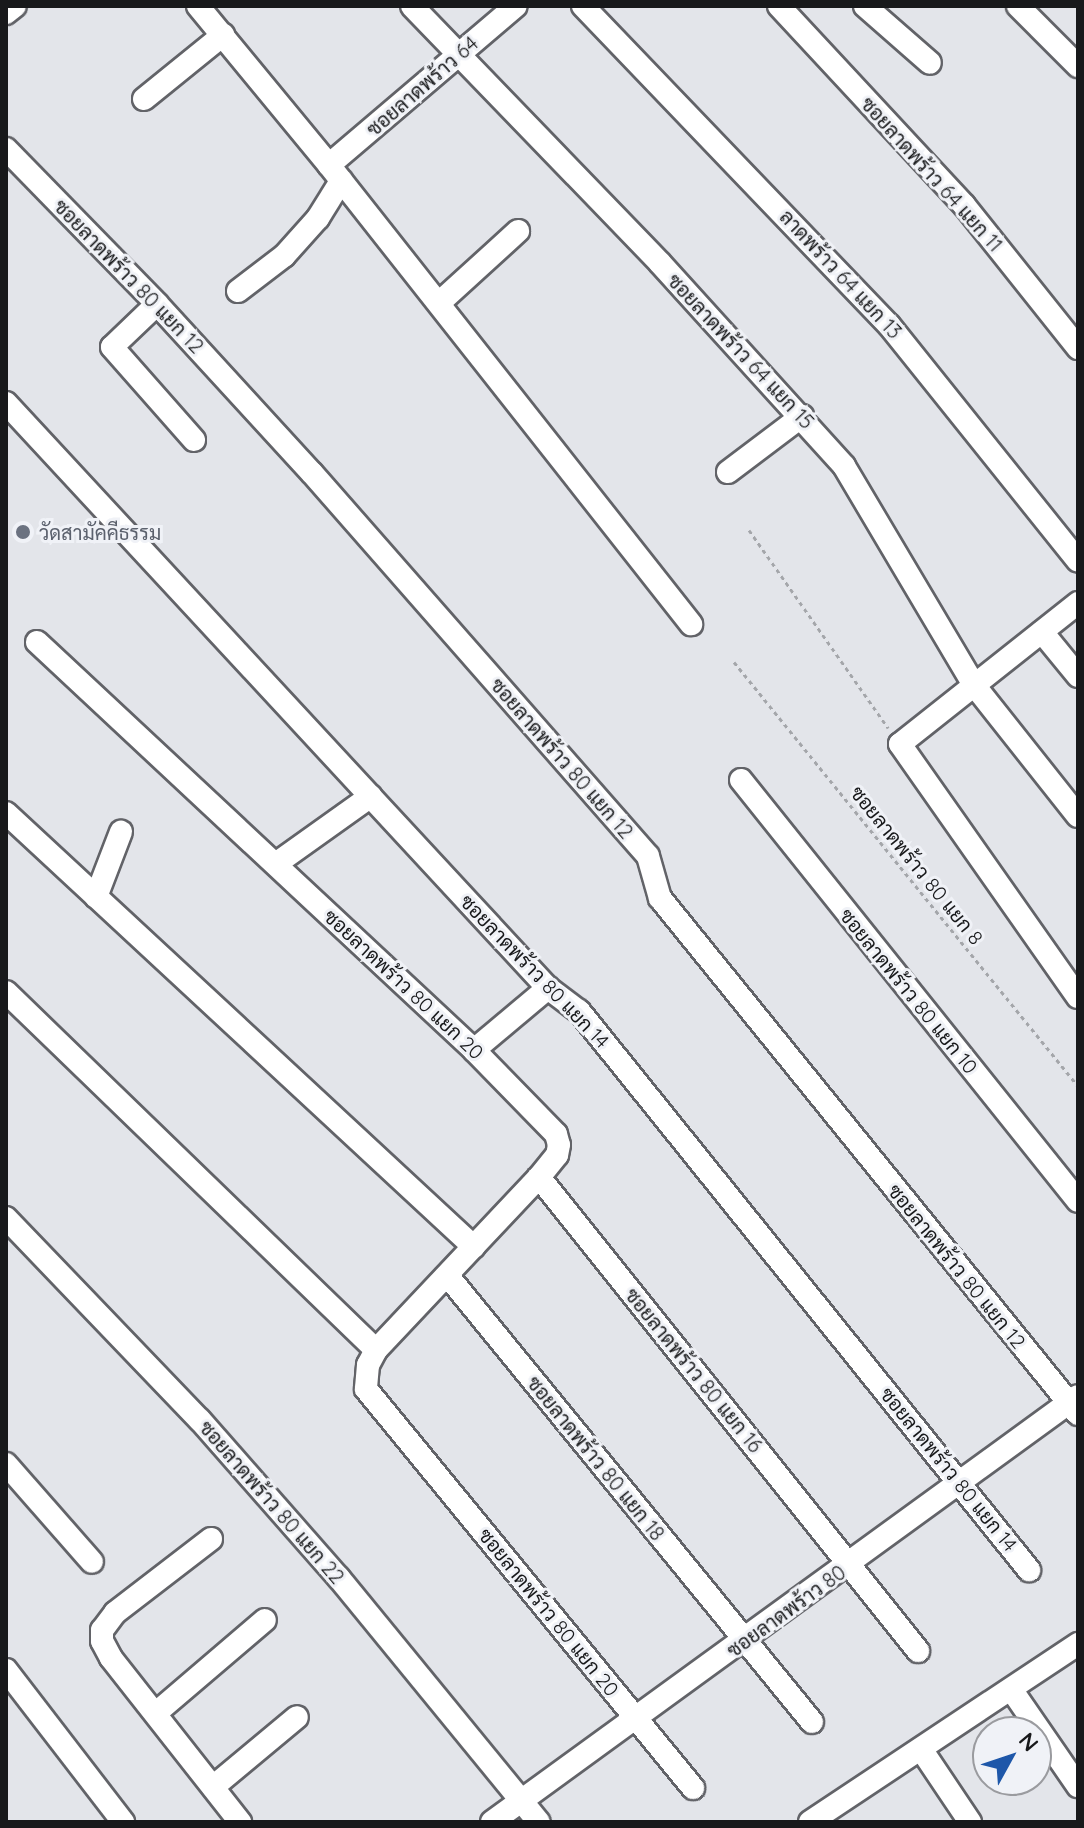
<!DOCTYPE html>
<meta charset="utf-8">
<style>
body{margin:0}
#map{position:relative;width:1084px;height:1828px;overflow:hidden;background:#e3e5ea;font-family:Quicksand,Sarabun,sans-serif}
div>[style]{position:absolute}
[style*='--x']{left:calc(var(--x)*1px);top:calc(var(--y)*1px);width:calc(var(--w)*1px);rotate:calc(var(--a)*1deg)}
.path>*{height:3px;margin-top:-1.5px;transform-origin:0;background:repeating-linear-gradient(90deg,#a4a6aa 0 4px,transparent 0 8px)}
.roads{filter:drop-shadow(2px 0 #626368) drop-shadow(-2px 0 #626368) drop-shadow(0 2px #626368) drop-shadow(0 -2px #626368)}
.minor>*{height:22px;margin:-11px;padding:0 11px;transform-origin:11px;border-radius:11px;background:#fff}
.dots>*{width:22px;height:22px;translate:-50% -50%;box-sizing:border-box;border:4px solid #f0f2f7;border-radius:50%}
span{translate:-50% -50%;white-space:nowrap;text-align:center;line-height:1.15;-webkit-text-stroke:6px #f0f2f7;paint-order:stroke}
.street-label{font-size:20px;color:#18191b}
.worship-label{font-size:20px;color:#5b616d}
.left{translate:0 -50%;text-align:left}
.frame{position:absolute;inset:0;border:8px solid #18191b;pointer-events:none}
.north{position:absolute;left:972px;top:1716px;width:80px;height:80px;box-sizing:border-box;background:#f0f2f7;border:2px solid #9a9b9f;border-radius:50%;rotate:50deg;font-size:22px;font-weight:700;line-height:32px;text-align:center;color:#18191b}
.north::after{content:'';display:block;margin:auto;width:28px;height:36px;background:#1e57a9;clip-path:polygon(50% 0,100% 100%,50% 72%,0 100%)}
</style>
<div id="map">
<div class="path">
<i style="--x:749;--y:530;--w:242;--a:54.9"></i>
<i style="--x:734;--y:662;--w:546;--a:50.95"></i>
</div>
<div class="roads">
<div class="minor">
<i style="--x:198;--y:6;--w:206;--a:50.5"></i>
<i style="--x:329;--y:165;--w:585;--a:51.74"></i>
<i style="--x:412;--y:6;--w:357;--a:46"></i>
<i style="--x:660;--y:263;--w:274;--a:47.8"></i>
<i style="--x:844;--y:466;--w:255;--a:59.3"></i>
<i style="--x:974;--y:685;--w:167;--a:51.6"></i>
<i style="--x:583;--y:6;--w:442;--a:46.2"></i>
<i style="--x:889;--y:325;--w:302;--a:51.3"></i>
<i style="--x:779;--y:6;--w:272;--a:47.1"></i>
<i style="--x:964;--y:205;--w:183;--a:51.4"></i>
<i style="--x:865;--y:6;--w:86;--a:41.2"></i>
<i style="--x:1018;--y:6;--w:85;--a:45"></i>
<i style="--x:6;--y:13;--w:11;--a:-38"></i>
<i style="--x:144;--y:99;--w:102;--a:-39"></i>
<i style="--x:6;--y:149;--w:216;--a:45.7"></i>
<i style="--x:157;--y:304;--w:229;--a:47.5"></i>
<i style="--x:312;--y:473;--w:509;--a:48.74"></i>
<i style="--x:648;--y:856;--w:44;--a:74.1"></i>
<i style="--x:660;--y:898;--w:664;--a:50.99"></i>
<i style="--x:329;--y:165;--w:245;--a:-40.4"></i>
<i style="--x:238;--y:291;--w:58;--a:-37.3"></i>
<i style="--x:284;--y:256;--w:51;--a:-48.2"></i>
<i style="--x:318;--y:218;--w:44;--a:-58.1"></i>
<i style="--x:439;--y:303;--w:107;--a:-42.3"></i>
<i style="--x:157;--y:304;--w:62;--a:136.3"></i>
<i style="--x:112;--y:347;--w:124;--a:48.6"></i>
<i style="--x:6;--y:403;--w:797;--a:47.19"></i>
<i style="--x:548;--y:988;--w:39;--a:37"></i>
<i style="--x:579;--y:1011;--w:718;--a:51.17"></i>
<i style="--x:728;--y:472;--w:93;--a:-37.1"></i>
<i style="--x:1078;--y:603;--w:227;--a:141.6"></i>
<i style="--x:900;--y:744;--w:309;--a:54.9"></i>
<i style="--x:1042;--y:632;--w:57;--a:50.7"></i>
<i style="--x:37;--y:642;--w:598;--a:43.03"></i>
<i style="--x:474;--y:1050;--w:117;--a:45.7"></i>
<i style="--x:556;--y:1134;--w:11;--a:75"></i>
<i style="--x:559;--y:1145;--w:10;--a:101"></i>
<i style="--x:557;--y:1155;--w:28;--a:129"></i>
<i style="--x:539;--y:1177;--w:238;--a:133.3"></i>
<i style="--x:376;--y:1350;--w:17;--a:118"></i>
<i style="--x:368;--y:1365;--w:24;--a:95"></i>
<i style="--x:366;--y:1389;--w:516;--a:50.66"></i>
<i style="--x:741;--y:780;--w:539;--a:51.32"></i>
<i style="--x:6;--y:813;--w:638;--a:42.84"></i>
<i style="--x:277;--y:863;--w:115;--a:-35.5"></i>
<i style="--x:96;--y:897;--w:70;--a:-69"></i>
<i style="--x:6;--y:992;--w:515;--a:44.06"></i>
<i style="--x:474;--y:1050;--w:97;--a:-40"></i>
<i style="--x:539;--y:1177;--w:607;--a:51.35"></i>
<i style="--x:6;--y:1218;--w:280;--a:46.2"></i>
<i style="--x:200;--y:1420;--w:210;--a:48.7"></i>
<i style="--x:339;--y:1578;--w:315;--a:50.7"></i>
<i style="--x:447;--y:1275;--w:577;--a:50.77"></i>
<i style="--x:6;--y:1464;--w:130;--a:48.7"></i>
<i style="--x:211;--y:1539;--w:121;--a:142.4"></i>
<i style="--x:115;--y:1613;--w:21;--a:127"></i>
<i style="--x:102;--y:1630;--w:11;--a:90"></i>
<i style="--x:102;--y:1641;--w:19;--a:62"></i>
<i style="--x:111;--y:1658;--w:209;--a:51.8"></i>
<i style="--x:6;--y:1670;--w:192;--a:52.4"></i>
<i style="--x:1011;--y:1689;--w:118;--a:55.4"></i>
<i style="--x:156;--y:1713;--w:143;--a:-40.5"></i>
<i style="--x:921;--y:1749;--w:88;--a:56.1"></i>
<i style="--x:213;--y:1787;--w:109;--a:-39.8"></i>
<i style="--x:492;--y:1822;--w:724;--a:-36.02"></i>
<i style="--x:810;--y:1822;--w:322;--a:-33.6"></i>
</div>
</div>
<div class="dots">
<i style="left:23px;top:532px;background:#6b7280"></i>
</div>
<div class="street-label">
<span style="left:422px;top:86px;rotate:-41deg">ซอยลาดพร้าว 64</span>
<span style="left:932px;top:174px;rotate:48deg">ซอยลาดพร้าว 64 แยก 11</span>
<span style="left:841px;top:274px;rotate:47deg">ลาดพร้าว 64 แยก 13</span>
<span style="left:129px;top:276px;rotate:46deg">ซอยลาดพร้าว 80 แยก 12</span>
<span style="left:741px;top:351px;rotate:47deg">ซอยลาดพร้าว 64 แยก 15</span>
<span style="left:562px;top:758px;rotate:49deg">ซอยลาดพร้าว 80 แยก 12</span>
<span style="left:917px;top:865px;rotate:51deg">ซอยลาดพร้าว 80 แยก 8</span>
<span style="left:535px;top:971px;rotate:46deg">ซอยลาดพร้าว 80 แยก 14</span>
<span style="left:404px;top:984px;rotate:43deg">ซอยลาดพร้าว 80 แยก 20</span>
<span style="left:909px;top:991px;rotate:51deg">ซอยลาดพร้าว 80 แยก 10</span>
<span style="left:957px;top:1266px;rotate:51deg">ซอยลาดพร้าว 80 แยก 12</span>
<span style="left:694px;top:1370px;rotate:51deg">ซอยลาดพร้าว 80 แยก 16</span>
<span style="left:596px;top:1458px;rotate:51deg">ซอยลาดพร้าว 80 แยก 18</span>
<span style="left:949px;top:1469px;rotate:51deg">ซอยลาดพร้าว 80 แยก 14</span>
<span style="left:272px;top:1502px;rotate:49deg">ซอยลาดพร้าว 80 แยก 22</span>
<span style="left:786px;top:1611px;rotate:-36deg">ซอยลาดพร้าว 80</span>
<span style="left:549px;top:1612px;rotate:51deg">ซอยลาดพร้าว 80 แยก 20</span>
</div>
<div class="worship-label">
<span class="left" style="left:39px;top:532px">วัดสามัคคีธรรม</span>
</div>
<div class="frame"></div>
<div class="north">N</div>
</div>
